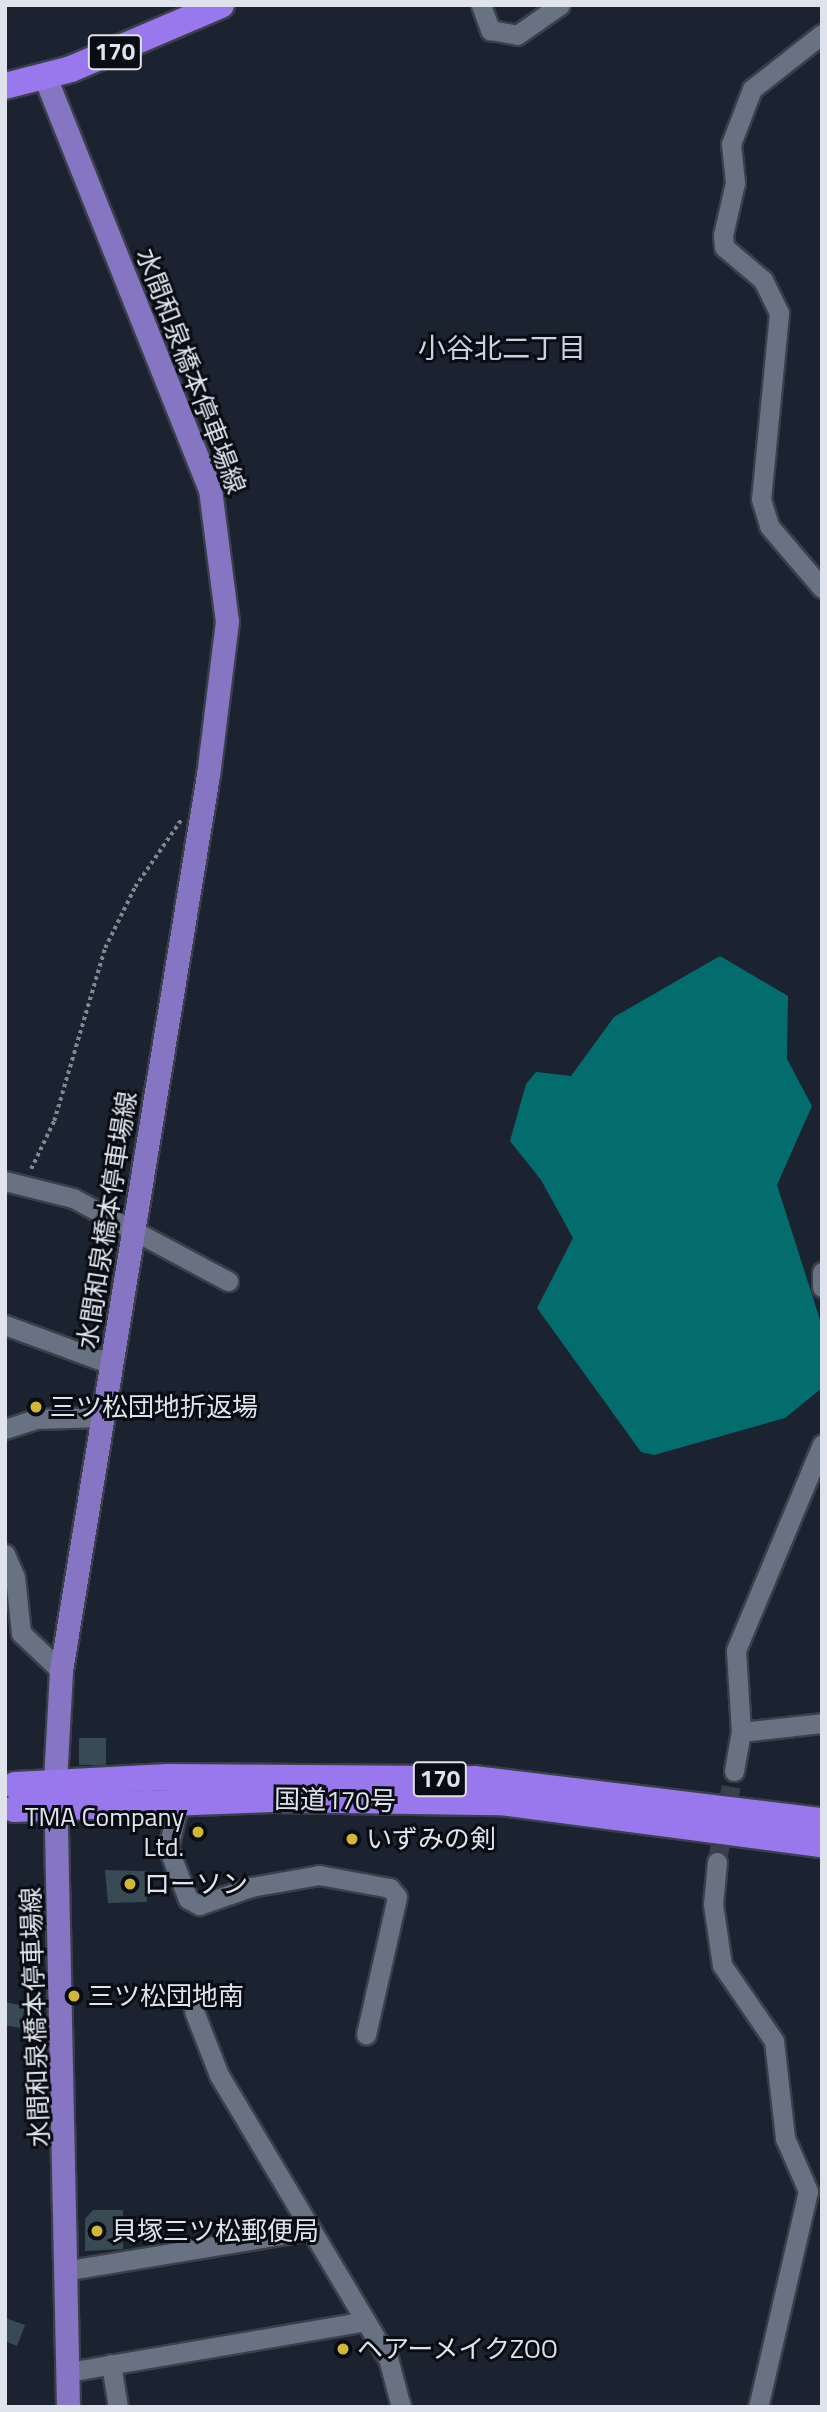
<!DOCTYPE html>
<meta charset="utf-8">
<style>
body{margin:0}
#map{position:relative;width:827px;height:2412px;overflow:hidden;background:#1c2330;font-family:"Titillium Web","Noto Sans JP",sans-serif}
div>[style]{position:absolute}
.water>*{inset:0;background:#036c6d}
.building>*{inset:0;background:#384a53;transform-origin:0 0}
.minor-tunnel>*{height:19px;margin-top:-9.5px;transform-origin:0;background:repeating-linear-gradient(90deg,#39404c 0 19px,transparent 0 29px)}
.path>*{height:3.5px;margin-top:-1.75px;transform-origin:0;background:repeating-linear-gradient(90deg,#818792 0 3.5px,transparent 0 7px)}
.roads{filter:drop-shadow(2px 0 #3a404b) drop-shadow(-2px 0 #3a404b) drop-shadow(0 2px #3a404b) drop-shadow(0 -2px #3a404b)}
.minor>*{height:19px;margin:-9.5px;padding:0 9.5px;transform-origin:9.5px;border-radius:9.5px;background:#697282}
.major>*{height:23px;margin:-11.5px;padding:0 11.5px;transform-origin:11.5px;border-radius:11.5px;background:#8675c2}
.highway>*{height:26px;margin:-13px;padding:0 13px;transform-origin:13px;border-radius:13px;background:#9977ec}
.dots>*{width:19px;height:19px;translate:-50% -50%;box-sizing:border-box;border:4px solid #090c12;border-radius:50%}
span{translate:-50% -50%;white-space:nowrap;text-align:center;line-height:1.15;-webkit-text-stroke:6px #090c12;paint-order:stroke}
.shield-label span{padding:2px 5px;background:#090c12;border:2px solid;border-radius:5px;-webkit-text-stroke-width:0}
.shield-label{font-size:24px;color:#dee3ec;font-weight:700}
.street-label{font-size:26px;color:#dee3ec}
.poi-label{font-size:26px;color:#dee3ec}
.left{translate:0 -50%;text-align:left}
.right{translate:-100% -50%;text-align:right}
.neighbourhood-label{font-size:28px;color:#c8d2e4}
.frame{position:absolute;inset:0;border:7px solid #dee3ec;pointer-events:none}
</style>
<div id="map">
<div class="water">
<div style="clip-path:polygon(720px 956px,788px 996px,787px 1059px,812px 1106px,777px 1185px,822px 1326px,822px 1388px,785px 1418px,654px 1455px,641px 1452px,537px 1308px,573px 1238px,541px 1180px,510px 1141px,526px 1084px,536px 1072px,571px 1076px,614px 1017px)"></div>
</div>
<div class="building">
<div style="left:79px;top:1738px;width:27px;height:27px"></div>
<div style="clip-path:polygon(105px 1870px,145px 1871px,147px 1902px,108px 1903px)"></div>
<div style="clip-path:polygon(5px 2002px,25px 2006px,20px 2028px,5px 2025px)"></div>
<div style="clip-path:polygon(93px 2210px,123px 2210px,123px 2249px,85px 2251px,85px 2219px)"></div>
<div style="clip-path:polygon(5px 2318px,25px 2325px,17px 2346px,5px 2341px)"></div>
</div>
<div class="minor-tunnel">
<div style="left:717px;top:1862px;width:93px;rotate:-79.4deg"></div>
</div>
<div class="path">
<div style="left:31px;top:1169px;width:53px;rotate:-64.4deg"></div>
<div style="left:54px;top:1121px;width:180px;rotate:-73.6deg"></div>
<div style="left:105px;top:948px;width:68px;rotate:-63.8deg"></div>
<div style="left:135px;top:887px;width:81px;rotate:-55.5deg"></div>
</div>
<div class="roads">
<div class="minor">
<div style="left:481px;top:5px;width:27px;rotate:70deg"></div>
<div style="left:490px;top:30px;width:27px;rotate:10deg"></div>
<div style="left:517px;top:35px;width:52px;rotate:-34.9deg"></div>
<div style="left:822px;top:34px;width:89px;rotate:141.8deg"></div>
<div style="left:752px;top:89px;width:59px;rotate:110.9deg"></div>
<div style="left:731px;top:144px;width:39px;rotate:84deg"></div>
<div style="left:735px;top:183px;width:53px;rotate:103deg"></div>
<div style="left:723px;top:235px;width:12px;rotate:85deg"></div>
<div style="left:724px;top:247px;width:51px;rotate:40.2deg"></div>
<div style="left:763px;top:280px;width:37px;rotate:64deg"></div>
<div style="left:779px;top:313px;width:187px;rotate:95.5deg"></div>
<div style="left:761px;top:499px;width:28px;rotate:73deg"></div>
<div style="left:769px;top:526px;width:82px;rotate:49.5deg"></div>
<div style="left:5px;top:1181px;width:70px;rotate:14deg"></div>
<div style="left:73px;top:1198px;width:176px;rotate:28.2deg"></div>
<div style="left:822px;top:1272px;width:15px;rotate:90deg"></div>
<div style="left:5px;top:1325px;width:113px;rotate:20.2deg"></div>
<div style="left:5px;top:1429px;width:32px;rotate:-18deg"></div>
<div style="left:35px;top:1419px;width:69px;rotate:-1.7deg"></div>
<div style="left:5px;top:1554px;width:25px;rotate:67deg"></div>
<div style="left:15px;top:1577px;width:56px;rotate:83.9deg"></div>
<div style="left:21px;top:1633px;width:55px;rotate:43.5deg"></div>
<div style="left:741px;top:1732px;width:81px;rotate:-6.3deg"></div>
<div style="left:734px;top:1771px;width:40px;rotate:-80deg"></div>
<div style="left:741px;top:1732px;width:82px;rotate:-93.5deg"></div>
<div style="left:736px;top:1650px;width:223px;rotate:-67.3deg"></div>
<div style="left:179px;top:1802px;width:47px;rotate:103.4deg"></div>
<div style="left:168px;top:1848px;width:55px;rotate:68.6deg"></div>
<div style="left:188px;top:1899px;width:13px;rotate:29deg"></div>
<div style="left:199px;top:1905px;width:55px;rotate:-19.1deg"></div>
<div style="left:251px;top:1887px;width:69px;rotate:-10deg"></div>
<div style="left:319px;top:1875px;width:72px;rotate:10.4deg"></div>
<div style="left:390px;top:1888px;width:11px;rotate:52deg"></div>
<div style="left:397px;top:1897px;width:141px;rotate:102.7deg"></div>
<div style="left:717px;top:1862px;width:42px;rotate:95.4deg"></div>
<div style="left:713px;top:1904px;width:62px;rotate:81.6deg"></div>
<div style="left:722px;top:1965px;width:92px;rotate:55.6deg"></div>
<div style="left:774px;top:2041px;width:98px;rotate:83.5deg"></div>
<div style="left:785px;top:2138px;width:58px;rotate:66.5deg"></div>
<div style="left:808px;top:2191px;width:222px;rotate:103deg"></div>
<div style="left:194px;top:2011px;width:69px;rotate:68.7deg"></div>
<div style="left:219px;top:2075px;width:330px;rotate:59.2deg"></div>
<div style="left:388px;top:2358px;width:51px;rotate:75.1deg"></div>
<div style="left:69px;top:2270px;width:245px;rotate:-9.4deg"></div>
<div style="left:111px;top:2364px;width:44px;rotate:80.8deg"></div>
<div style="left:68px;top:2372px;width:302px;rotate:-9.7deg"></div>
</div>
<div class="major">
<div style="left:45px;top:77px;width:444px;rotate:68.2deg"></div>
<div style="left:210px;top:489px;width:133px;rotate:82.7deg"></div>
<div style="left:227px;top:621px;width:155px;rotate:97deg"></div>
<div style="left:208px;top:775px;width:908px;rotate:99.32deg"></div>
<div style="left:61px;top:1671px;width:110px;rotate:93.1deg"></div>
<div style="left:55px;top:1781px;width:626px;rotate:88.81deg"></div>
</div>
<div class="highway">
<div style="left:5px;top:86px;width:68px;rotate:-14.4deg"></div>
<div style="left:71px;top:69px;width:163px;rotate:-23.1deg"></div>
<div style="left:15px;top:1785px;width:153px;rotate:-3deg"></div>
<div style="left:168px;top:1777px;width:306px;rotate:0.4deg"></div>
<div style="left:474px;top:1779px;width:351px;rotate:6.9deg"></div>
<div style="left:14px;top:1809px;width:258px;rotate:-2.2deg"></div>
<div style="left:272px;top:1799px;width:229px;rotate:0.8deg"></div>
<div style="left:501px;top:1802px;width:324px;rotate:7.5deg"></div>
</div>
</div>
<div class="dots">
<div style="left:36px;top:1407px;background:#d1b736"></div>
<div style="left:198px;top:1832px;background:#d1b736"></div>
<div style="left:352px;top:1839px;background:#d1b736"></div>
<div style="left:130px;top:1884px;background:#d1b736"></div>
<div style="left:74px;top:1996px;background:#d1b736"></div>
<div style="left:97px;top:2231px;background:#d1b736"></div>
<div style="left:343px;top:2349px;background:#d1b736"></div>
</div>
<div class="shield-label">
<span style="left:115px;top:52px">170</span>
<span style="left:440px;top:1779px">170</span>
</div>
<div class="street-label">
<span style="left:191px;top:371px;rotate:69deg">水間和泉橋本停車場線</span>
<span style="left:107px;top:1220px;rotate:-81deg">水間和泉橋本停車場線</span>
<span style="left:335px;top:1800px;rotate:1deg">国道170号</span>
<span style="left:35px;top:2017px;rotate:-92deg">水間和泉橋本停車場線</span>
</div>
<div class="poi-label">
<span class="left" style="left:50px;top:1407px">三ツ松団地折返場</span>
<span class="right" style="left:184px;top:1832px">TMA Company<br>Ltd.</span>
<span class="left" style="left:366px;top:1839px">いずみの剣</span>
<span class="left" style="left:144px;top:1884px">ローソン</span>
<span class="left" style="left:88px;top:1996px">三ツ松団地南</span>
<span class="left" style="left:111px;top:2231px">貝塚三ツ松郵便局</span>
<span class="left" style="left:357px;top:2349px">ヘアーメイクZOO</span>
</div>
<div class="neighbourhood-label">
<span style="left:502px;top:348px">小谷北二丁目</span>
</div>
<div class="frame"></div>
</div>
